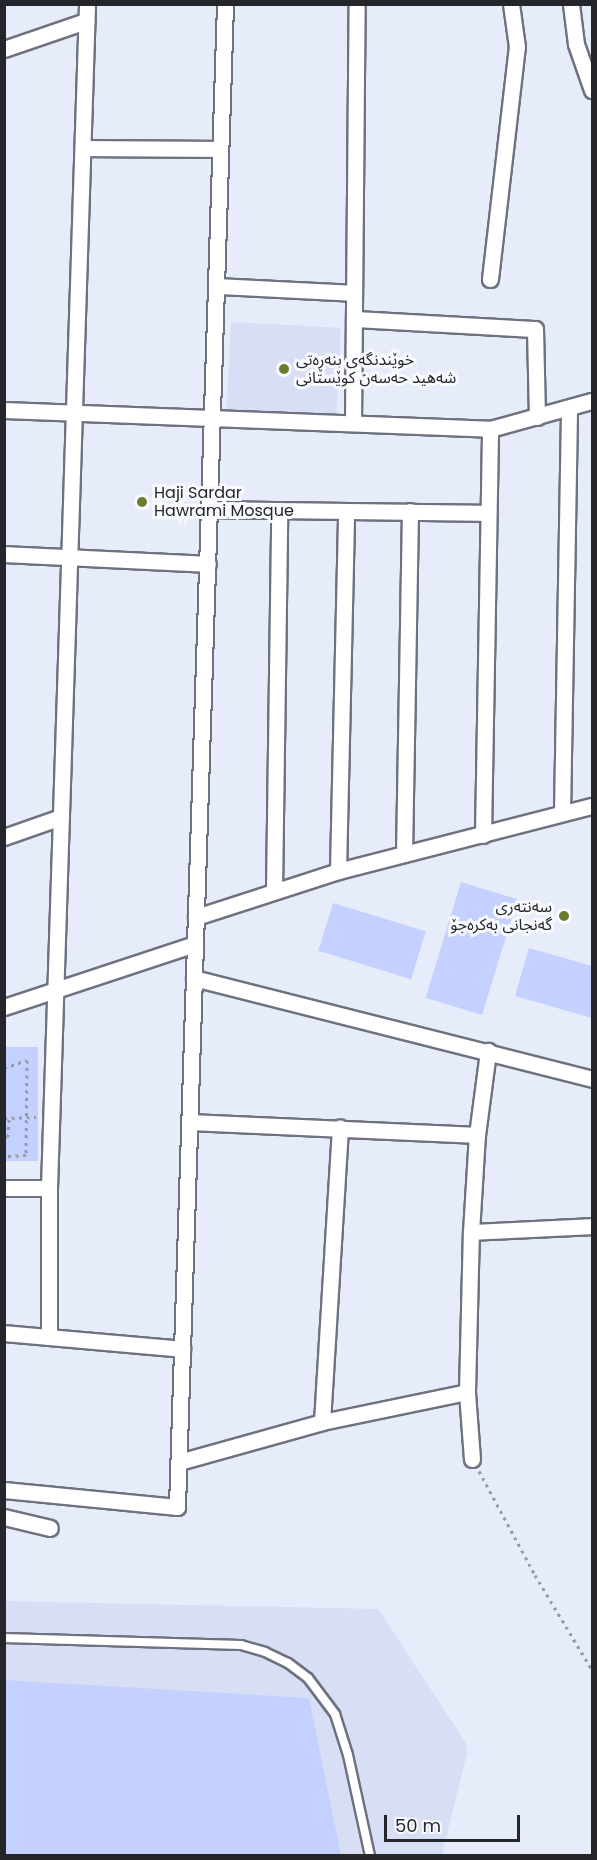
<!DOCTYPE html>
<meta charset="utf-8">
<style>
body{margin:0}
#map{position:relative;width:597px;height:1860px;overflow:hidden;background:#e7ecfb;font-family:Poppins,"Noto Sans Arabic",sans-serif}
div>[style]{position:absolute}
.built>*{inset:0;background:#d8dff5;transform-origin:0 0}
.green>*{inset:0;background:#c4d1fe;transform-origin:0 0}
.path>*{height:3px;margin-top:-1.5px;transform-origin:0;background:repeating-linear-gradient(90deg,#979ba6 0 3px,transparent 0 7.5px)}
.roads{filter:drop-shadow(2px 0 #6e7280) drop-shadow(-2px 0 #6e7280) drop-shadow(0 2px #6e7280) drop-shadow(0 -2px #6e7280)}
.service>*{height:8px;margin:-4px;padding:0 4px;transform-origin:4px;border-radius:4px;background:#fff}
.minor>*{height:15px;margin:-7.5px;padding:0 7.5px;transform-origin:7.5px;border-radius:7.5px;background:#fff}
.dots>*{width:16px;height:16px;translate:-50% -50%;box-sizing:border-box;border:3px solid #f9fafd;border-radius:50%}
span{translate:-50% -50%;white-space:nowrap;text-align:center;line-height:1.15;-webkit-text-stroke:6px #f9fafd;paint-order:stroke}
.poi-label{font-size:16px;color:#24262c}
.left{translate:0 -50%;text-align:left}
.right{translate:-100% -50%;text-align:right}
.frame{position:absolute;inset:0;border:6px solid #24262c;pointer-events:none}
.scale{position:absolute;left:384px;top:1815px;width:136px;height:27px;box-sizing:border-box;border:3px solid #24262c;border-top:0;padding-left:8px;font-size:18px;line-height:21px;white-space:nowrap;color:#24262c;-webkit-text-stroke:4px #f9fafd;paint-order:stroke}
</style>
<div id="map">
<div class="built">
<div style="left:231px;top:322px;width:110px;height:88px;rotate:3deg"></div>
<div style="clip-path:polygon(5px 1601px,378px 1609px,466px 1743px,467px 1753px,442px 1855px,5px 1856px)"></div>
</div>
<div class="green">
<div style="left:461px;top:882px;width:59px;height:121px;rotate:17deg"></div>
<div style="left:333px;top:903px;width:97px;height:50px;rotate:17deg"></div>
<div style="clip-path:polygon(529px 948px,592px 966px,592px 1018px,515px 996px)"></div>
<div style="left:38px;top:1047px;width:114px;height:35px;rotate:90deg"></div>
<div style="clip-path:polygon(5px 1680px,309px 1698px,341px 1855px,5px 1855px)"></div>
</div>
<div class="path">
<div style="left:4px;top:1068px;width:24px;rotate:-19deg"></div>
<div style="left:27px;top:1060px;width:95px;rotate:90.6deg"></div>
<div style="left:26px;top:1155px;width:22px;rotate:177deg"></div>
<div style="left:4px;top:1118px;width:32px;rotate:-2deg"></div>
<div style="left:4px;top:1137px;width:4px"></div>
<div style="left:8px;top:1137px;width:19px;rotate:-87deg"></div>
<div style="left:479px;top:1471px;width:118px;rotate:61.7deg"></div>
<div style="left:535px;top:1575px;width:111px;rotate:59deg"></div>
</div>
<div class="roads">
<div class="service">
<div style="left:4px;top:1638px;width:237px;rotate:1.7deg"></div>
<div style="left:241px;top:1645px;width:25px;rotate:16deg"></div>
<div style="left:265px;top:1652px;width:25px;rotate:26deg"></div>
<div style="left:288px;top:1663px;width:25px;rotate:37deg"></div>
<div style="left:308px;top:1678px;width:45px;rotate:53.1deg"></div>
<div style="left:335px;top:1714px;width:43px;rotate:72.4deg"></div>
<div style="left:348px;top:1755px;width:103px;rotate:77.7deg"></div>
</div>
<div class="minor">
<div style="left:571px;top:4px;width:40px;rotate:82.9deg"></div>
<div style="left:576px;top:44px;width:49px;rotate:70.8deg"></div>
<div style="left:4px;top:49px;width:87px;rotate:-18.9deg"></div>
<div style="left:83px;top:148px;width:137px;rotate:0.4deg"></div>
<div style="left:490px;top:279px;width:234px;rotate:-83.4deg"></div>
<div style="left:517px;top:47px;width:43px;rotate:-97.9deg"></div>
<div style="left:218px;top:286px;width:136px;rotate:2.9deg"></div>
<div style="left:354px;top:319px;width:181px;rotate:3.2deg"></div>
<div style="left:535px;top:329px;width:88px;rotate:88.7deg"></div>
<div style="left:4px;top:410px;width:486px;rotate:2.2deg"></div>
<div style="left:490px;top:429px;width:106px;rotate:-15.4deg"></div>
<div style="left:353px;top:422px;width:418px;rotate:-89.5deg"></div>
<div style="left:209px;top:509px;width:279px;rotate:0.8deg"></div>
<div style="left:4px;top:554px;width:204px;rotate:2.8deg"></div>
<div style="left:562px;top:813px;width:405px;rotate:-89deg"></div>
<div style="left:483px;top:835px;width:406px;rotate:-89deg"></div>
<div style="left:4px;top:837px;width:60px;rotate:-19.3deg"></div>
<div style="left:404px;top:854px;width:343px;rotate:-89deg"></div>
<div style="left:338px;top:871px;width:360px;rotate:-88.7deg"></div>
<div style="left:274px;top:890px;width:380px;rotate:-89.2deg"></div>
<div style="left:196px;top:917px;width:149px;rotate:-17.9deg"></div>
<div style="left:338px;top:871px;width:262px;rotate:-14.4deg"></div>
<div style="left:194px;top:978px;width:411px;rotate:14.2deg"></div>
<div style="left:4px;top:1007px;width:201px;rotate:-18.3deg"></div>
<div style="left:191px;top:1122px;width:286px;rotate:2.6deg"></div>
<div style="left:4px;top:1188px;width:45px"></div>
<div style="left:471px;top:1232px;width:121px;rotate:-2.8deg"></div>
<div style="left:4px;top:1333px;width:179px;rotate:5.1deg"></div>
<div style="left:49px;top:1337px;width:149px;rotate:-90deg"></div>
<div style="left:49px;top:1188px;width:1185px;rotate:-88.16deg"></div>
<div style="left:322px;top:1422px;width:295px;rotate:-86.5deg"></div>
<div style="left:472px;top:1459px;width:67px;rotate:-94.3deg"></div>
<div style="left:467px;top:1392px;width:160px;rotate:-88.6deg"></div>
<div style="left:471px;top:1232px;width:97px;rotate:-86.5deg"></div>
<div style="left:477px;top:1135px;width:85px;rotate:-82.5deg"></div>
<div style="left:179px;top:1462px;width:148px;rotate:-15.6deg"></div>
<div style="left:322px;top:1422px;width:148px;rotate:-11.7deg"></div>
<div style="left:4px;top:1490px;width:174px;rotate:5.6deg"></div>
<div style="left:177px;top:1507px;width:1504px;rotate:-88.17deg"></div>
<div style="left:4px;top:1517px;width:47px;rotate:13.4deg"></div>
</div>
</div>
<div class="dots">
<div style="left:284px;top:369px;background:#6a7d2e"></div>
<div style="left:142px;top:502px;background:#6a7d2e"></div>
<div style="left:564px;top:916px;background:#6a7d2e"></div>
</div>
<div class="poi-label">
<span class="left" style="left:296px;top:369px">خوێندنگەی بنەڕەتی<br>شەهید حەسەن کوێستانی</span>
<span class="left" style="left:154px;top:502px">Haji Sardar<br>Hawrami Mosque</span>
<span class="right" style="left:552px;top:916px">سەنتەری<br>گەنجانی بەکرەجۆ</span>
</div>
<div class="frame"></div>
<div class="scale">50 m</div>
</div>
